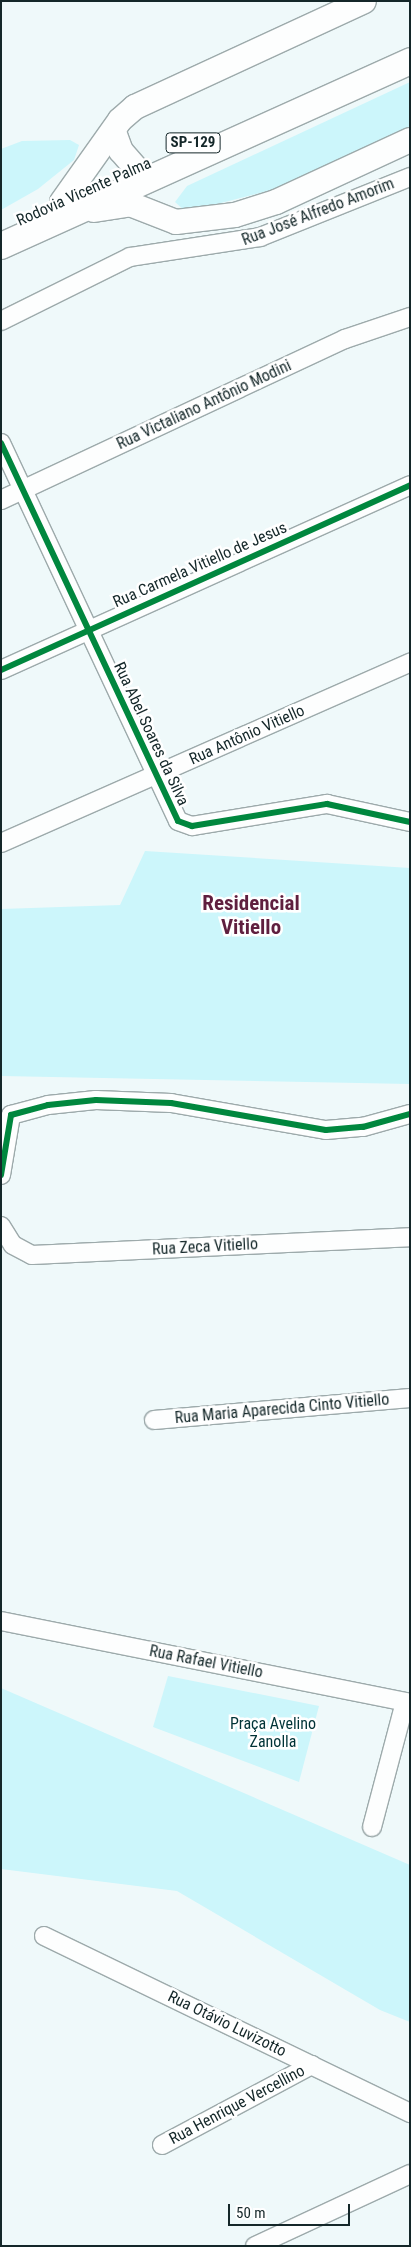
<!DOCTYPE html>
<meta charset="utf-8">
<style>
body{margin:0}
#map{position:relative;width:411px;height:2247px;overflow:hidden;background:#eff9fa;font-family:"Roboto Condensed",sans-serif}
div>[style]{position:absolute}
.green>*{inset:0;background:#ccf6fb}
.roads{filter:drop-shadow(1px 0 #9daaab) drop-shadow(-1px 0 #9daaab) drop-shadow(0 1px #9daaab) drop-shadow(0 -1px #9daaab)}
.minor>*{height:18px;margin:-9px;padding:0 9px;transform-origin:9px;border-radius:9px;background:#fdfefe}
.secondary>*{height:24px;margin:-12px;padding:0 12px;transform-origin:12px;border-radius:12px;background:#fdfefe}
.primary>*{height:26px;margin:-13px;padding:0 13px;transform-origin:13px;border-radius:13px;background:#fdfefe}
.cycleway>*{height:6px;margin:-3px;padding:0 3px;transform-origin:3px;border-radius:3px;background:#00873e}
span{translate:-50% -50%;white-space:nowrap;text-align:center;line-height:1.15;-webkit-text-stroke:5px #fff;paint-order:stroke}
.shield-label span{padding:1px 4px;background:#fff;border:1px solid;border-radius:4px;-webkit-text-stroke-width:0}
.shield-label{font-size:15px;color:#142729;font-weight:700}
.street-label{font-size:16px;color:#142729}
.park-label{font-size:16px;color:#003337}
.district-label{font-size:21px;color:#5f1f3f;font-weight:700}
.frame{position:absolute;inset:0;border:2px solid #142729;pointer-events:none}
.scale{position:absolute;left:228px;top:2204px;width:122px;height:22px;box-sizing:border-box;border:2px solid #142729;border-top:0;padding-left:6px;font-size:15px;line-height:18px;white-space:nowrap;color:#142729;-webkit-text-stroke:4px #fff;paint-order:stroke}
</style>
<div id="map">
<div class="green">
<div style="clip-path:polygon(410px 82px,410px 133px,275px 189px,186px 212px,175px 202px,187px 186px)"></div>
<div style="clip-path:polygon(70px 140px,79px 145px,74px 160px,38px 189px,1px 210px,1px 149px,22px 141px)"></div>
<div style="clip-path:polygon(145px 851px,410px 868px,410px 1084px,1px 1076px,1px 909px,120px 905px)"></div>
<div style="clip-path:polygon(168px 1676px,319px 1706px,299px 1782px,153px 1727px)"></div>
<div style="clip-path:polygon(1px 1688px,410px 1865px,410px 2022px,380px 2010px,177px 1891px,1px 1869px)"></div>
</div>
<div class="roads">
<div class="minor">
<div style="left:1px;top:321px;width:144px;rotate:-26.4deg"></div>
<div style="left:130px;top:257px;width:132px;rotate:-8.7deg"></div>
<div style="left:260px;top:237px;width:162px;rotate:-21.8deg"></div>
<div style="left:1px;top:443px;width:417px;rotate:64.9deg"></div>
<div style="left:178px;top:821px;width:15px;rotate:20deg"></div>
<div style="left:192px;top:826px;width:137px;rotate:-9.3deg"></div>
<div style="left:327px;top:804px;width:85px;rotate:12.2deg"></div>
<div style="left:1px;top:500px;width:380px;rotate:-25.1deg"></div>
<div style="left:345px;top:339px;width:69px;rotate:-18.7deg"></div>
<div style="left:1px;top:670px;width:449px;rotate:-24.3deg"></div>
<div style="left:1px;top:843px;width:447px;rotate:-23.8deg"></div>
<div style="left:1px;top:1175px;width:61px;rotate:-80.5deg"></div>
<div style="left:11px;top:1115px;width:38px;rotate:-15deg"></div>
<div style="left:48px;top:1105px;width:48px;rotate:-5.9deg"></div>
<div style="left:96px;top:1100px;width:75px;rotate:2.3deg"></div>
<div style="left:171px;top:1103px;width:157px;rotate:9.9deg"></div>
<div style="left:326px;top:1130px;width:37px;rotate:-5deg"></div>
<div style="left:363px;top:1127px;width:49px;rotate:-15.5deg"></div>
<div style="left:1px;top:1226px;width:22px;rotate:58deg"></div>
<div style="left:13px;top:1245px;width:21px;rotate:28deg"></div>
<div style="left:32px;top:1255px;width:378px;rotate:-2.7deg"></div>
<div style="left:154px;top:1420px;width:257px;rotate:-4.9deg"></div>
<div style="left:1px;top:1621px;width:417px;rotate:11.3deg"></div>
<div style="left:372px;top:1827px;width:129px;rotate:-75.2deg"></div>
<div style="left:44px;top:1936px;width:407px;rotate:25.8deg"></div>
<div style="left:162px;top:2145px;width:170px;rotate:-28.1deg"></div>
<div style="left:255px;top:2246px;width:171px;rotate:-24.9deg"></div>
</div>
<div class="secondary">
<div style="left:114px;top:132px;width:20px;rotate:70deg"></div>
<div style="left:121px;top:151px;width:23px;rotate:49deg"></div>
<div style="left:62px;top:202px;width:100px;rotate:-54.7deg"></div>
<div style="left:120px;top:120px;width:20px;rotate:-41deg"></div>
<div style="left:135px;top:107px;width:252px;rotate:-24.8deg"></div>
<div style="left:94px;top:210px;width:36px;rotate:-9deg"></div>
<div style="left:130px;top:204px;width:49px;rotate:21.4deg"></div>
<div style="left:176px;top:222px;width:59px;rotate:-6.8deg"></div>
<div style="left:235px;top:215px;width:43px;rotate:-17.6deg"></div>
<div style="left:276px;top:202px;width:148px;rotate:-24.8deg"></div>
</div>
<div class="primary">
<div style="left:1px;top:246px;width:449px;rotate:-24.3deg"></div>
</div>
</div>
<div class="cycleway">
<div style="left:1px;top:443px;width:417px;rotate:64.9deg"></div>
<div style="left:178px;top:821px;width:15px;rotate:20deg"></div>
<div style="left:192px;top:826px;width:137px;rotate:-9.3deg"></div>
<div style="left:327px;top:804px;width:85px;rotate:12.2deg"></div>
<div style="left:1px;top:670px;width:449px;rotate:-24.3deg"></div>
<div style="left:1px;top:1175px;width:61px;rotate:-80.5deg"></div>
<div style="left:11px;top:1115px;width:38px;rotate:-15deg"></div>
<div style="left:48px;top:1105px;width:48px;rotate:-5.9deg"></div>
<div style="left:96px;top:1100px;width:75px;rotate:2.3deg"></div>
<div style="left:171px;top:1103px;width:157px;rotate:9.9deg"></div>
<div style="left:326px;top:1130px;width:37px;rotate:-5deg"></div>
<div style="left:363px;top:1127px;width:49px;rotate:-15.5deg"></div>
</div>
<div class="shield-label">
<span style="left:193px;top:143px">SP-129</span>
</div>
<div class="street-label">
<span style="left:84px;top:192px;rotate:-24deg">Rodovia Vicente Palma</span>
<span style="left:318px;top:212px;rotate:-21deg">Rua José Alfredo Amorim</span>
<span style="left:204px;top:405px;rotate:-25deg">Rua Victaliano Antônio Modini</span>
<span style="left:200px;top:565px;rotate:-24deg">Rua Carmela Vitiello de Jesus</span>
<span style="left:151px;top:734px;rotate:65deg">Rua Abel Soares da Silva</span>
<span style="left:247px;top:735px;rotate:-24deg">Rua Antônio Vitiello</span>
<span style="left:205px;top:1247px;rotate:-3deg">Rua Zeca Vitiello</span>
<span style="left:282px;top:1409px;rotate:-5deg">Rua Maria Aparecida Cinto Vitiello</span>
<span style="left:206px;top:1662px;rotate:11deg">Rua Rafael Vitiello</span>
<span style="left:227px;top:2024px;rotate:26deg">Rua Otávio Luvizotto</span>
<span style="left:237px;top:2105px;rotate:-28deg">Rua Henrique Vercellino</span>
</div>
<div class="park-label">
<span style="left:273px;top:1733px">Praça Avelino<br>Zanolla</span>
</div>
<div class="district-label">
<span style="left:251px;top:915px">Residencial<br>Vitiello</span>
</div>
<div class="frame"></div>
<div class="scale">50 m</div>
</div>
